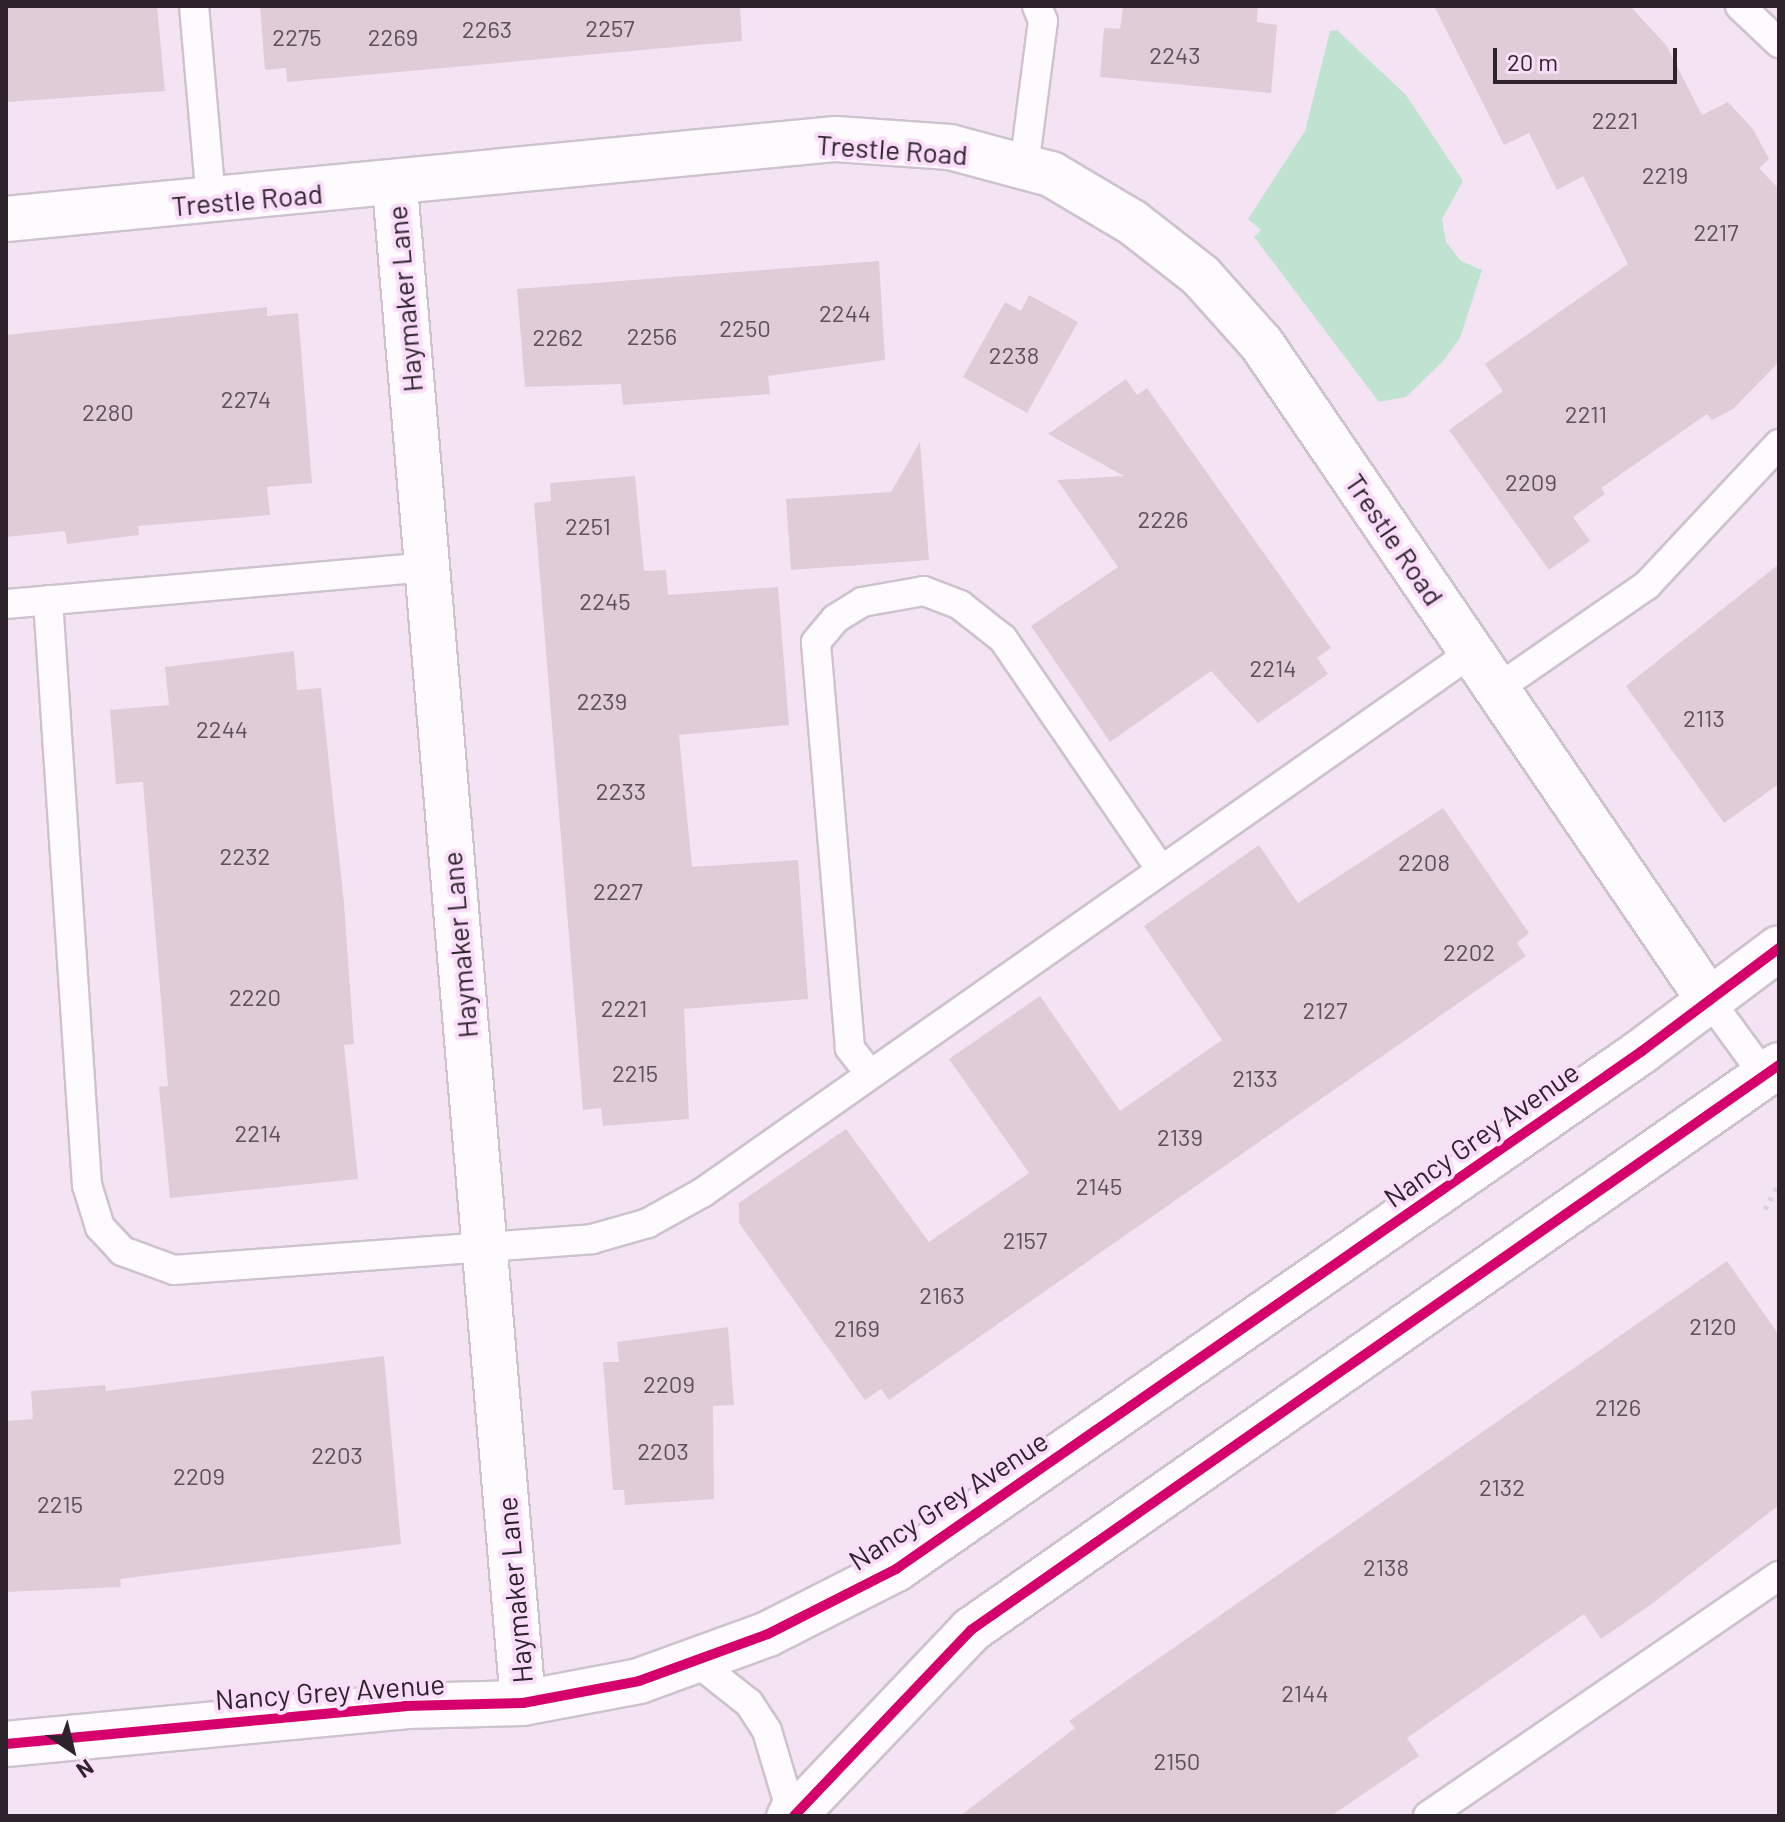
<!DOCTYPE html>
<style>
body{margin:0}
#map{position:relative;width:1785px;height:1822px;overflow:hidden;background:#f4e4f3;font-family:Barlow,sans-serif}
div>[style]{position:absolute}
.green>*{inset:0;background:#c0e2d0}
.building>*{inset:0;background:#dfccd7}
.path>*{height:5px;margin-top:-2.5px;transform-origin:0;background:repeating-linear-gradient(90deg,#d8d4d8 0 4px,transparent 0 10px)}
.roads{filter:drop-shadow(2px 0 #cfc2cf) drop-shadow(-2px 0 #cfc2cf) drop-shadow(0 2px #cfc2cf) drop-shadow(0 -2px #cfc2cf)}
.service>*{height:28px;margin:-14px;padding:0 14px;transform-origin:14px;border-radius:14px;background:#fdfbfd}
.minor>*{height:44px;margin:-22px;padding:0 22px;transform-origin:22px;border-radius:22px;background:#fdfbfd}
.cycleway>*{height:10px;margin:-5px;padding:0 5px;transform-origin:5px;border-radius:5px;background:#d6006c}
span{translate:-50% -50%;white-space:nowrap;text-align:center;line-height:1.15;-webkit-text-stroke:8px #fadef9;paint-order:stroke}
.number-label{font-size:24px;color:#5e515b}
.number-label span{-webkit-text-stroke-width:0}
.street-label{font-size:28px;color:#2e232d}
.frame{position:absolute;inset:0;border:8px solid #2e232d;pointer-events:none}
.north{position:absolute;left:32px;top:1710px;width:80px;height:80px;-webkit-text-stroke:6px #fadef9;paint-order:stroke;rotate:145deg;font-size:22px;font-weight:700;line-height:32px;text-align:center;color:#2e232d}
.north::after{content:'';display:block;margin:auto;width:28px;height:36px;background:#2e232d;clip-path:polygon(50% 0,100% 100%,50% 72%,0 100%)}
.scale{position:absolute;left:1493px;top:48px;width:184px;height:36px;box-sizing:border-box;border:4px solid #2e232d;border-top:0;padding-left:10px;font-size:24px;line-height:28px;white-space:nowrap;color:#2e232d;-webkit-text-stroke:6px #fadef9;paint-order:stroke}
</style>
<div id="map">
<div class="green">
<div style="clip-path:polygon(1337px 30px,1406px 95px,1463px 181px,1442px 219px,1446px 242px,1461px 261px,1482px 270px,1460px 338px,1444px 360px,1406px 397px,1379px 402px,1254px 237px,1261px 230px,1248px 219px,1305px 131px,1330px 31px)"></div>
</div>
<div class="building">
<div style="clip-path:polygon(6px 6px,157px 6px,165px 91px,6px 102px)"></div>
<div style="clip-path:polygon(260px 6px,740px 6px,742px 41px,287px 82px,286px 68px,265px 70px)"></div>
<div style="clip-path:polygon(1123px 6px,1258px 6px,1257px 22px,1277px 25px,1271px 93px,1100px 77px,1104px 28px,1120px 29px)"></div>
<div style="clip-path:polygon(1434px 6px,1630px 6px,1666px 45px,1702px 115px,1728px 102px,1753px 129px,1769px 159px,1759px 168px,1779px 189px,1779px 362px,1733px 409px,1712px 420px,1707px 414px,1601px 488px,1605px 494px,1573px 517px,1590px 541px,1549px 570px,1449px 430px,1503px 391px,1485px 364px,1628px 264px,1583px 176px,1557px 190px,1529px 133px,1504px 145px)"></div>
<div style="clip-path:polygon(879px 261px,885px 360px,768px 376px,770px 394px,623px 405px,621px 384px,525px 387px,517px 289px)"></div>
<div style="clip-path:polygon(1029px 295px,1078px 322px,1027px 413px,963px 377px,1005px 302px,1021px 311px)"></div>
<div style="clip-path:polygon(267px 307px,267px 316px,298px 313px,312px 483px,267px 487px,270px 515px,138px 526px,139px 535px,67px 544px,65px 531px,6px 537px,6px 335px)"></div>
<div style="clip-path:polygon(1126px 379px,1137px 395px,1147px 388px,1331px 648px,1317px 658px,1328px 674px,1258px 723px,1211px 671px,1110px 742px,1031px 626px,1118px 567px,1057px 480px,1124px 476px,1048px 434px)"></div>
<div style="clip-path:polygon(920px 442px,929px 560px,791px 570px,786px 499px,891px 492px)"></div>
<div style="clip-path:polygon(635px 476px,644px 571px,666px 570px,668px 595px,778px 587px,789px 725px,679px 735px,692px 867px,798px 860px,808px 999px,684px 1009px,689px 1119px,603px 1126px,601px 1108px,583px 1110px,534px 503px,551px 501px,550px 483px)"></div>
<div style="clip-path:polygon(1779px 564px,1779px 784px,1724px 823px,1626px 686px)"></div>
<div style="clip-path:polygon(294px 651px,297px 690px,321px 688px,344px 903px,354px 1044px,344px 1045px,358px 1179px,170px 1198px,159px 1087px,168px 1086px,143px 782px,116px 784px,110px 710px,169px 705px,165px 667px)"></div>
<div style="clip-path:polygon(1443px 808px,1529px 933px,1517px 943px,1526px 956px,889px 1400px,881px 1389px,865px 1400px,739px 1223px,739px 1203px,846px 1129px,929px 1242px,1029px 1173px,949px 1059px,1040px 996px,1120px 1111px,1222px 1040px,1144px 926px,1259px 845px,1298px 903px)"></div>
<div style="clip-path:polygon(1727px 1261px,1779px 1335px,1779px 1505px,1653px 1603px,1601px 1639px,1584px 1614px,1407px 1738px,1419px 1756px,1331px 1816px,960px 1816px,1075px 1728px,1069px 1721px)"></div>
<div style="clip-path:polygon(728px 1327px,734px 1405px,713px 1406px,714px 1499px,625px 1505px,624px 1490px,613px 1490px,603px 1362px,619px 1362px,617px 1342px)"></div>
<div style="clip-path:polygon(384px 1356px,401px 1544px,120px 1579px,121px 1587px,6px 1592px,6px 1421px,33px 1419px,31px 1391px,105px 1385px,106px 1391px)"></div>
</div>
<div class="path">
<div style="left:1765px;top:1209px;width:27px;rotate:-62deg"></div>
</div>
<div class="roads">
<div class="service">
<div style="left:194px;top:6px;width:197px;rotate:85deg"></div>
<div style="left:1740px;top:6px;width:54px;rotate:43.5deg"></div>
<div style="left:1024px;top:167px;width:147px;rotate:-82.6deg"></div>
<div style="left:1043px;top:21px;width:16px;rotate:-112deg"></div>
<div style="left:48px;top:600px;width:586px;rotate:86.19deg"></div>
<div style="left:87px;top:1185px;width:44px;rotate:72.8deg"></div>
<div style="left:100px;top:1227px;width:33px;rotate:47deg"></div>
<div style="left:122px;top:1251px;width:55px;rotate:20.1deg"></div>
<div style="left:174px;top:1270px;width:419px;rotate:-4.2deg"></div>
<div style="left:592px;top:1239px;width:58px;rotate:-15.9deg"></div>
<div style="left:648px;top:1223px;width:62px;rotate:-29.1deg"></div>
<div style="left:702px;top:1193px;width:941px;rotate:-35.09deg"></div>
<div style="left:6px;top:604px;width:423px;rotate:-5deg"></div>
<div style="left:1497px;top:689px;width:183px;rotate:-34.7deg"></div>
<div style="left:1647px;top:585px;width:193px;rotate:-46.9deg"></div>
<div style="left:1707px;top:997px;width:97px;rotate:53.8deg"></div>
<div style="left:870px;top:1074px;width:33px;rotate:-128deg"></div>
<div style="left:850px;top:1048px;width:407px;rotate:-94.8deg"></div>
<div style="left:816px;top:642px;width:30px;rotate:-50deg"></div>
<div style="left:835px;top:619px;width:32px;rotate:-32deg"></div>
<div style="left:862px;top:602px;width:63px;rotate:-10.1deg"></div>
<div style="left:924px;top:591px;width:39px;rotate:21deg"></div>
<div style="left:960px;top:605px;width:55px;rotate:38.3deg"></div>
<div style="left:1003px;top:639px;width:280px;rotate:55.6deg"></div>
<div style="left:697px;top:1662px;width:66px;rotate:38.3deg"></div>
<div style="left:749px;top:1703px;width:33px;rotate:57deg"></div>
<div style="left:767px;top:1731px;width:73px;rotate:73.3deg"></div>
<div style="left:788px;top:1801px;width:17px;rotate:115deg"></div>
<div style="left:1428px;top:1816px;width:425px;rotate:-34.4deg"></div>
</div>
<div class="minor">
<div style="left:395px;top:187px;width:1521px;rotate:85.17deg"></div>
<div style="left:6px;top:219px;width:834px;rotate:-5.51deg"></div>
<div style="left:836px;top:139px;width:114px;rotate:4deg"></div>
<div style="left:950px;top:147px;width:105px;rotate:15deg"></div>
<div style="left:1051px;top:174px;width:94px;rotate:30.7deg"></div>
<div style="left:1132px;top:222px;width:88px;rotate:38deg"></div>
<div style="left:1201px;top:276px;width:90px;rotate:48.2deg"></div>
<div style="left:1261px;top:343px;width:792px;rotate:55.71deg"></div>
<div style="left:6px;top:1744px;width:401px;rotate:-5.4deg"></div>
<div style="left:405px;top:1706px;width:118px;rotate:-1.5deg"></div>
<div style="left:523px;top:1703px;width:118px;rotate:-10.7deg"></div>
<div style="left:639px;top:1681px;width:137px;rotate:-20deg"></div>
<div style="left:768px;top:1634px;width:144px;rotate:-26.9deg"></div>
<div style="left:896px;top:1569px;width:908px;rotate:-34.77deg"></div>
<div style="left:1642px;top:1051px;width:171px;rotate:-36.9deg"></div>
<div style="left:794px;top:1816px;width:257px;rotate:-46.4deg"></div>
<div style="left:971px;top:1630px;width:986px;rotate:-34.96deg"></div>
</div>
</div>
<div class="cycleway">
<div style="left:6px;top:1744px;width:401px;rotate:-5.4deg"></div>
<div style="left:405px;top:1706px;width:118px;rotate:-1.5deg"></div>
<div style="left:523px;top:1703px;width:118px;rotate:-10.7deg"></div>
<div style="left:639px;top:1681px;width:137px;rotate:-20deg"></div>
<div style="left:768px;top:1634px;width:144px;rotate:-26.9deg"></div>
<div style="left:896px;top:1569px;width:908px;rotate:-34.77deg"></div>
<div style="left:1642px;top:1051px;width:171px;rotate:-36.9deg"></div>
<div style="left:794px;top:1816px;width:257px;rotate:-46.4deg"></div>
<div style="left:971px;top:1630px;width:986px;rotate:-34.96deg"></div>
</div>
<div class="number-label">
<span style="left:610px;top:28px">2257</span>
<span style="left:487px;top:29px">2263</span>
<span style="left:297px;top:37px">2275</span>
<span style="left:393px;top:37px">2269</span>
<span style="left:1175px;top:55px">2243</span>
<span style="left:1615px;top:120px">2221</span>
<span style="left:1665px;top:175px">2219</span>
<span style="left:1716px;top:232px">2217</span>
<span style="left:845px;top:313px">2244</span>
<span style="left:745px;top:328px">2250</span>
<span style="left:652px;top:336px">2256</span>
<span style="left:558px;top:337px">2262</span>
<span style="left:1014px;top:355px">2238</span>
<span style="left:246px;top:399px">2274</span>
<span style="left:108px;top:412px">2280</span>
<span style="left:1586px;top:414px">2211</span>
<span style="left:1531px;top:482px">2209</span>
<span style="left:1163px;top:519px">2226</span>
<span style="left:588px;top:526px">2251</span>
<span style="left:605px;top:601px">2245</span>
<span style="left:1273px;top:668px">2214</span>
<span style="left:602px;top:701px">2239</span>
<span style="left:1704px;top:718px">2113</span>
<span style="left:222px;top:729px">2244</span>
<span style="left:621px;top:791px">2233</span>
<span style="left:245px;top:856px">2232</span>
<span style="left:1424px;top:862px">2208</span>
<span style="left:618px;top:891px">2227</span>
<span style="left:1469px;top:952px">2202</span>
<span style="left:255px;top:997px">2220</span>
<span style="left:624px;top:1008px">2221</span>
<span style="left:1325px;top:1010px">2127</span>
<span style="left:635px;top:1073px">2215</span>
<span style="left:1255px;top:1078px">2133</span>
<span style="left:258px;top:1133px">2214</span>
<span style="left:1180px;top:1137px">2139</span>
<span style="left:1099px;top:1186px">2145</span>
<span style="left:1025px;top:1240px">2157</span>
<span style="left:942px;top:1295px">2163</span>
<span style="left:1713px;top:1326px">2120</span>
<span style="left:857px;top:1328px">2169</span>
<span style="left:669px;top:1384px">2209</span>
<span style="left:1618px;top:1407px">2126</span>
<span style="left:663px;top:1451px">2203</span>
<span style="left:337px;top:1455px">2203</span>
<span style="left:199px;top:1476px">2209</span>
<span style="left:1502px;top:1487px">2132</span>
<span style="left:60px;top:1504px">2215</span>
<span style="left:1386px;top:1567px">2138</span>
<span style="left:1305px;top:1693px">2144</span>
<span style="left:1177px;top:1761px">2150</span>
</div>
<div class="street-label">
<span style="left:892px;top:149px;rotate:4deg">Trestle Road</span>
<span style="left:247px;top:199px;rotate:-5deg">Trestle Road</span>
<span style="left:404px;top:299px;rotate:-95deg">Haymaker Lane</span>
<span style="left:1395px;top:539px;rotate:56deg">Trestle Road</span>
<span style="left:459px;top:945px;rotate:-95deg">Haymaker Lane</span>
<span style="left:1481px;top:1134px;rotate:-35deg">Nancy Grey Avenue</span>
<span style="left:948px;top:1500px;rotate:-33deg">Nancy Grey Avenue</span>
<span style="left:514px;top:1590px;rotate:-95deg">Haymaker Lane</span>
<span style="left:330px;top:1691px;rotate:-4deg">Nancy Grey Avenue</span>
</div>
<div class="frame"></div>
<div class="north">N</div>
<div class="scale">20 m</div>
</div>
